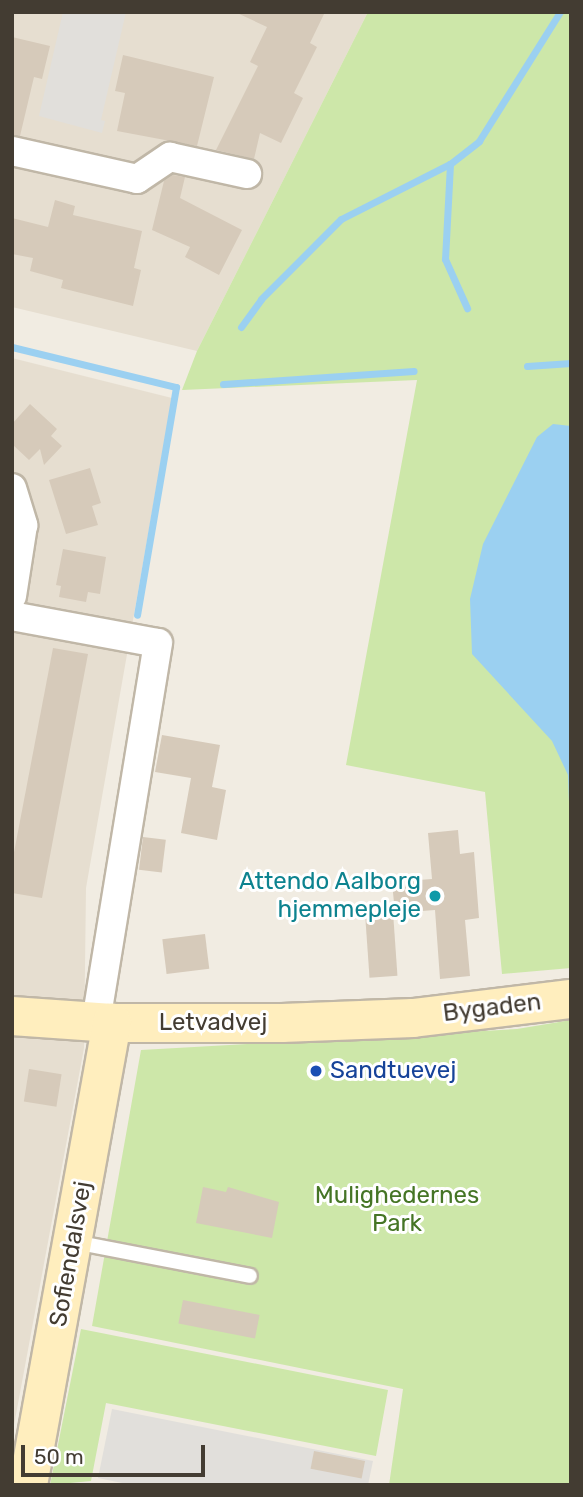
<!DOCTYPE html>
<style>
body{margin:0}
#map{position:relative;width:583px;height:1497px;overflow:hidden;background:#f1ece2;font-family:Rubik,sans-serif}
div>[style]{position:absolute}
.residential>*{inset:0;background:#e6ded0}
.green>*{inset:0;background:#cde7a9}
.parking>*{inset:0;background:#e1dfdb}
.water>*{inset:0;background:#9bd0f1}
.stream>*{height:7px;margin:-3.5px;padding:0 3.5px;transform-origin:3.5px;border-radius:3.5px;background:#9bd0f1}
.building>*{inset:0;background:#d6caba;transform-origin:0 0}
.roads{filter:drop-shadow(2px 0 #c0b7a7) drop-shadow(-2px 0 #c0b7a7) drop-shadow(0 2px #c0b7a7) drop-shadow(0 -2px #c0b7a7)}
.lane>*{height:14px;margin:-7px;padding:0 7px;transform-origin:7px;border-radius:7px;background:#fff}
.street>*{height:28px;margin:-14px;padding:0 14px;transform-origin:14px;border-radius:14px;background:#fff}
.secondary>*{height:38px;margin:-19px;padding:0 19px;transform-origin:19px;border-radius:19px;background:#ffeebe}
.dots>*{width:19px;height:19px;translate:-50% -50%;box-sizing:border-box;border:4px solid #fff;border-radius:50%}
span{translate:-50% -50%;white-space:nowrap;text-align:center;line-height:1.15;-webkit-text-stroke:6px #fff;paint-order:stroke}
.culture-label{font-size:24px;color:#0d838f}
.right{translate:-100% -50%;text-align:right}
.street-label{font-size:24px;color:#433c32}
.transit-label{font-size:24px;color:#164399}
.left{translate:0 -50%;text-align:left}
.park-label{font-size:24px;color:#457525}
.frame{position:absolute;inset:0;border:14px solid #433c32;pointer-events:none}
.scale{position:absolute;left:21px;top:1445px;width:184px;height:32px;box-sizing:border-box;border:4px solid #433c32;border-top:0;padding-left:9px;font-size:21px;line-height:24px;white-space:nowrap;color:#433c32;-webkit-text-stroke:5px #fff;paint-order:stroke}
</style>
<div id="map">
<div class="residential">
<div style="clip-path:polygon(12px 12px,368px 12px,197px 351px,12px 307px)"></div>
<div style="clip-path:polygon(12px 358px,172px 398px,86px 888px,84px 1048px,12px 1436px)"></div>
</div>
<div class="green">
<div style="clip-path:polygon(368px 12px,571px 12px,571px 968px,502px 974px,485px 792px,346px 765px,417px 380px,182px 390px,197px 351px)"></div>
<div style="clip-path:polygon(571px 1020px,571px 1485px,389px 1485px,403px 1389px,92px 1326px,141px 1050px,517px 1029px)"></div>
<div style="clip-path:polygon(81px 1329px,388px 1390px,376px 1456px,106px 1403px,91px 1481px,50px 1485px)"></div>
</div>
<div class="parking">
<div style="clip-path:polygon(63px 12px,126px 12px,101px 120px,105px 121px,102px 133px,39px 116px)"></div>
<div style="clip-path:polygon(112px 1409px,373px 1461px,368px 1485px,132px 1485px,98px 1478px)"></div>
</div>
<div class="water">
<div style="clip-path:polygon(553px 424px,571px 426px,571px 857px,568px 775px,552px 741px,472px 654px,470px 599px,483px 544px,537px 437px)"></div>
</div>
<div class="stream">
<div style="left:450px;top:164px;width:95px;rotate:93deg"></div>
<div style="left:445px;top:259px;width:54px;rotate:65.8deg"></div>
<div style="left:241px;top:327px;width:34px;rotate:-54deg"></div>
<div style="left:261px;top:299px;width:113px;rotate:-45deg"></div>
<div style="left:341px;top:219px;width:122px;rotate:-26.8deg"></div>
<div style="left:450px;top:164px;width:37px;rotate:-38deg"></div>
<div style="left:479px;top:141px;width:152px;rotate:-57.9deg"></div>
<div style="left:12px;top:347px;width:169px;rotate:13.7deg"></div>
<div style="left:176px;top:387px;width:231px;rotate:99.7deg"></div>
<div style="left:527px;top:366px;width:44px;rotate:-3.9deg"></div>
<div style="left:223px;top:384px;width:191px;rotate:-3.9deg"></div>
</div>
<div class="building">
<div style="clip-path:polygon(235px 12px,325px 12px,310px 43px,317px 47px,294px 93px,303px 98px,281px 143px,260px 133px,254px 159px,216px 150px,258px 66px,250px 62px,267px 27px)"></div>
<div style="clip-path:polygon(12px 37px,50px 46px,42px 79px,34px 77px,20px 136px,12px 135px)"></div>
<div style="clip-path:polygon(123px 55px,214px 77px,197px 146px,117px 131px,125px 93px,115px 91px)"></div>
<div style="clip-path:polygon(173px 175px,185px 177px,180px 198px,242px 230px,219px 275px,185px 257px,190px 247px,152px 230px,164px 181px)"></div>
<div style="clip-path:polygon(55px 200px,75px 206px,73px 215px,142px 231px,134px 268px,141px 270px,133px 306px,61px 288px,63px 280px,30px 271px,33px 258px,12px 254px,12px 218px,48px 227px)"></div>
<div style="clip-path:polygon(30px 404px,57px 429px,51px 436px,62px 446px,44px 465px,40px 449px,29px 460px,12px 444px,12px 424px)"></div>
<div style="clip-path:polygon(90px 468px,101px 503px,92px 506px,98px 525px,66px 534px,49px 480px)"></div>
<div style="clip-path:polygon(63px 549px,106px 557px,100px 594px,88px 592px,86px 602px,59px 597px,61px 586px,56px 585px)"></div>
<div style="clip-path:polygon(53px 648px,88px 654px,42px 898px,12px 893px,12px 863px)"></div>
<div style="clip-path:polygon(162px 735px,220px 745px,212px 787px,226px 790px,217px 840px,181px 833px,191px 778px,155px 772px)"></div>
<div style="clip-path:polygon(458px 830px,460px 854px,474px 852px,479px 918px,465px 920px,470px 976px,440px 979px,435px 910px,395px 913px,392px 882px,432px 879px,428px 833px)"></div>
<div style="left:143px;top:837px;width:23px;height:33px;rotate:7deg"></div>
<div style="left:393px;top:912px;width:64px;height:28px;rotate:86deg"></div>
<div style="left:205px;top:934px;width:35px;height:43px;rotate:83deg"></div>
<div style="left:29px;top:1069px;width:33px;height:33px;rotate:9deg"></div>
<div style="clip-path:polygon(203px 1187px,226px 1192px,228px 1187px,279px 1202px,272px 1238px,196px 1223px)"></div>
<div style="left:183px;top:1300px;width:78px;height:24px;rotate:11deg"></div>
<div style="left:314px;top:1451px;width:52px;height:18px;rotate:11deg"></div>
</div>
<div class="roads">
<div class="lane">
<div style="left:74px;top:1242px;width:179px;rotate:10.9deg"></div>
</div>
<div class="street">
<div style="left:12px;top:151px;width:128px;rotate:12.6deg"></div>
<div style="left:137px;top:179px;width:40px;rotate:-34deg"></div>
<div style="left:170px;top:157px;width:79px;rotate:12.4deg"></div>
<div style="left:12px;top:488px;width:39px;rotate:73deg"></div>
<div style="left:23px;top:525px;width:72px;rotate:98.8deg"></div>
<div style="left:12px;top:616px;width:148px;rotate:10.5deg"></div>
<div style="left:158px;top:643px;width:384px;rotate:99.3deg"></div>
</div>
<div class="secondary">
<div style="left:12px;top:1016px;width:100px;rotate:4deg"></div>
<div style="left:112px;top:1023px;width:170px"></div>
<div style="left:282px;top:1023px;width:131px;rotate:-2.2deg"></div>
<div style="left:413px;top:1018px;width:159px;rotate:-6.9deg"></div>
<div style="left:28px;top:1485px;width:470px;rotate:-79.7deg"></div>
</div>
</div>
<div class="dots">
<div style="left:435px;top:896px;background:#0f9aa8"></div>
<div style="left:316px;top:1071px;background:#1a4fb4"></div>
</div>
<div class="culture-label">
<span class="right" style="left:421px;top:896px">Attendo Aalborg<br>hjemmepleje</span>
</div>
<div class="street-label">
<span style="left:492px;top:1008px;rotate:-7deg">Bygaden</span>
<span style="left:213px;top:1023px">Letvadvej</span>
<span style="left:71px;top:1254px;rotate:-80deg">Sofiendalsvej</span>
</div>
<div class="transit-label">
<span class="left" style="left:330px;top:1071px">Sandtuevej</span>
</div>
<div class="park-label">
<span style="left:397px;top:1210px">Mulighedernes<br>Park</span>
</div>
<div class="frame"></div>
<div class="scale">50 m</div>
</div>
